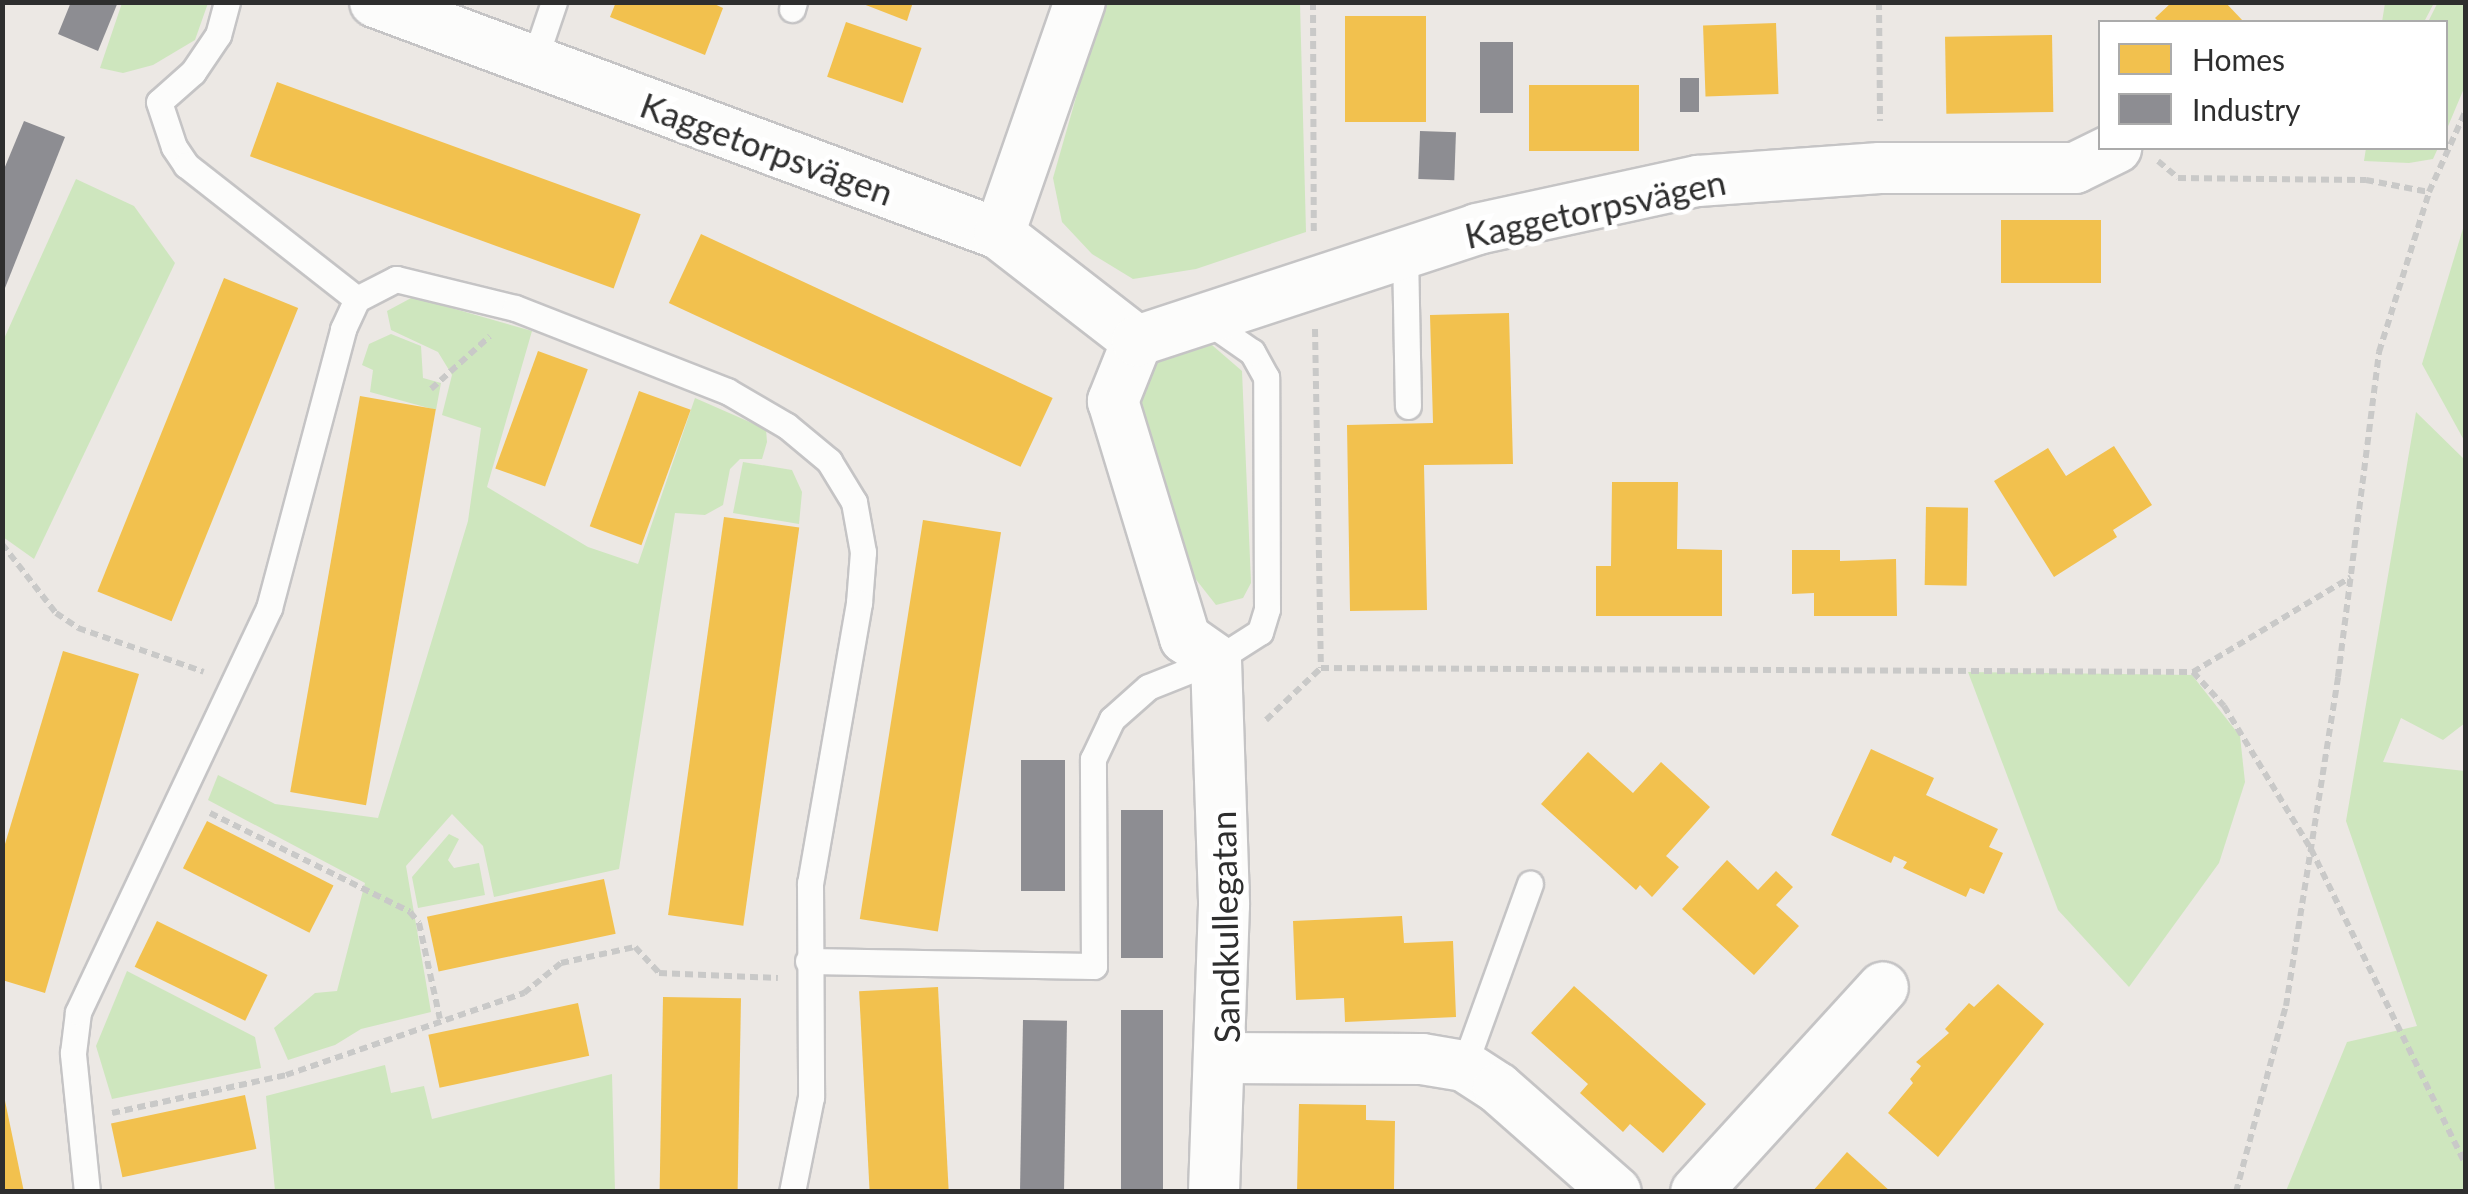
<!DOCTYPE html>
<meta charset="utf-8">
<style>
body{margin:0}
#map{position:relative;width:2468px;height:1194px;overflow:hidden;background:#ece8e4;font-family:Lato,sans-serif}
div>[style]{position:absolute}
.green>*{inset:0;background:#cee6be}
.homes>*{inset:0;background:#f2c14e;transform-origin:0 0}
.industry>*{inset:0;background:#8d8d92;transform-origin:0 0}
.path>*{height:6px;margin-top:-3px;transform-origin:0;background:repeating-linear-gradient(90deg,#c9c9c8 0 8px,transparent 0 13px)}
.roads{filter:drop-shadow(2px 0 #c5c4c5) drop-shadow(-2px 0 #c5c4c5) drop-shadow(0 2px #c5c4c5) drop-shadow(0 -2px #c5c4c5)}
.service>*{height:25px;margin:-12.5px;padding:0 12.5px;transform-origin:12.5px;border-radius:12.5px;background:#fcfcfb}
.minor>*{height:50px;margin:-25px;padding:0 25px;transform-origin:25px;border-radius:25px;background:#fcfcfb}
span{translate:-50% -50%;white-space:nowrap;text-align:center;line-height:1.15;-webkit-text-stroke:10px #fff;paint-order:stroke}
.street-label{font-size:35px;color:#2e2e2e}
.frame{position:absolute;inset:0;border:5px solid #2e2e2e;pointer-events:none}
.legend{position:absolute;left:2098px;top:20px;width:350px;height:130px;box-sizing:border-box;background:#fff;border:2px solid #ababab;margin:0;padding:12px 18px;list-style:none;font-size:30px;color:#2e2e2e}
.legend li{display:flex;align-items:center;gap:20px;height:50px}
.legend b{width:50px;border:2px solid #ababab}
</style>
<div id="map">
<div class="green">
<div style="clip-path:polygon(2438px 2px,2465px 3px,2465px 86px,2446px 131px,2446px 22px,2428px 22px)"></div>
<div style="clip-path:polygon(122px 3px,123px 2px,208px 3px,195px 40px,153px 65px,123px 73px,100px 68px)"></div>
<div style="clip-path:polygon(1103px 3px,1300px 3px,1306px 232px,1196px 269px,1133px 279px,1092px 254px,1062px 222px,1053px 178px)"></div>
<div style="clip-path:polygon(2385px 3px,2385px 2px,2434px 3px,2424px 22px,2382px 22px)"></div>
<div style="clip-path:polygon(2366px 148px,2438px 148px,2433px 159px,2409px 163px,2364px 161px)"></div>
<div style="clip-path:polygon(76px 179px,134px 206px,175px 263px,34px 559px,3px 537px,3px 341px)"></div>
<div style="clip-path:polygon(2465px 222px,2465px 442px,2422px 364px)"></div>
<div style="clip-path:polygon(413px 297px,532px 331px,487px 487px,588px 547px,638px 564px,695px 398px,766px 429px,767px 442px,762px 459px,740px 459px,730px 469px,723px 505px,705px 515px,675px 513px,619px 869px,494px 897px,483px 846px,452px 814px,406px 866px,431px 1012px,361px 1029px,335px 1045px,288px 1060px,274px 1028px,315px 993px,337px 991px,365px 883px,208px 800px,218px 775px,275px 804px,378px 818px,468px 521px,481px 428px,442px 415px,452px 375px,438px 352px,391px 330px,387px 311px)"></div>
<div style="clip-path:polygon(391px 334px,421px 346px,423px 378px,441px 383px,436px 410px,370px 392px,373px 370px,362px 365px,369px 344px)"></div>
<div style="clip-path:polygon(1205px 339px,1242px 371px,1251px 583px,1243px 598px,1216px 605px,1194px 577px,1139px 397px,1162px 348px)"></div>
<div style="clip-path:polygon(2416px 412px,2465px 460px,2465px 723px,2443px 740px,2401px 718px,2383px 762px,2465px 771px,2465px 1191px,2286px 1191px,2347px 1042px,2417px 1026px,2346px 821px)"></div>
<div style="clip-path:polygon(743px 462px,792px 470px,802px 492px,799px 524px,733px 513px)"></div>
<div style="clip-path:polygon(1968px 672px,2192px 675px,2240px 736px,2245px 782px,2219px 863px,2129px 987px,2058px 910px)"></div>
<div style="clip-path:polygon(449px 834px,459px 839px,448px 860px,454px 868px,479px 863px,485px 895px,418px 908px,412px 877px)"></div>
<div style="clip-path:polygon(127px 971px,255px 1037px,261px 1068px,112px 1099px,96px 1046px)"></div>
<div style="clip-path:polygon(385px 1065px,391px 1093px,424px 1086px,432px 1119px,612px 1074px,615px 1191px,275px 1191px,266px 1096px)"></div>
</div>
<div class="homes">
<div style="clip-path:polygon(616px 2px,710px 2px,723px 8px,705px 55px,610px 17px)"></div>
<div style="clip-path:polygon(858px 2px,913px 2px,907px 21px)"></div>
<div style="clip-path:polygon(2172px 2px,2225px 2px,2244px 22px,2159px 22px,2155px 18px)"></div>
<div style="left:1345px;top:16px;width:81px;height:106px"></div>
<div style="left:846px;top:22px;width:80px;height:58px;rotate:19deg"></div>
<div style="left:1776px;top:23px;width:71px;height:73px;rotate:88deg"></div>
<div style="left:2052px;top:35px;width:77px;height:107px;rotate:89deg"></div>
<div style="left:277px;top:82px;width:387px;height:79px;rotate:20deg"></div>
<div style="left:1529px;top:85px;width:110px;height:66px"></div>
<div style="left:2101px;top:220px;width:63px;height:100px;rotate:90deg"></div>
<div style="left:701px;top:234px;width:388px;height:76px;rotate:25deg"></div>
<div style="left:224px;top:278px;width:80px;height:338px;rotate:22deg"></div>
<div style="clip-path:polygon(1509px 313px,1513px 464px,1424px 465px,1427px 610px,1350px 611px,1347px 425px,1433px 423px,1430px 315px)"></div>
<div style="left:538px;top:351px;width:53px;height:125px;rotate:20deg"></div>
<div style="left:639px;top:391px;width:55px;height:144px;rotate:20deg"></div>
<div style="left:360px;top:396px;width:77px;height:402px;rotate:10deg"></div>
<div style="clip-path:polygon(2114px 446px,2152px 505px,2113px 530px,2117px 537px,2054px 577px,1994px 481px,2048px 448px,2066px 476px)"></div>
<div style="clip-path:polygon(1612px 482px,1678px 482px,1677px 549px,1722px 550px,1722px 616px,1596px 616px,1596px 566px,1611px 566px)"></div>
<div style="left:1926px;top:507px;width:42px;height:78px;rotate:1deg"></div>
<div style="left:724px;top:517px;width:76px;height:402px;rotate:8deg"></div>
<div style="left:923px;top:520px;width:79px;height:404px;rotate:9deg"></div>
<div style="clip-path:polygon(1792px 550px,1840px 550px,1840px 561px,1896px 559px,1897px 616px,1814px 616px,1814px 593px,1792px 594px)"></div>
<div style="clip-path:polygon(63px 651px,139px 674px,45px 993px,2px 980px,2px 854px)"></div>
<div style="clip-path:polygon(1871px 749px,1934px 778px,1926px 795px,1998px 829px,1989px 847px,2003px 853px,1984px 894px,1970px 888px,1966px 897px,1903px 868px,1907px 862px,1894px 856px,1891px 863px,1831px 835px)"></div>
<div style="clip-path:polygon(1588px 752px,1633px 793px,1661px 762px,1710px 807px,1666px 856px,1679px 867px,1652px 897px,1640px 885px,1636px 890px,1541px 804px)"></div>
<div style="left:207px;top:821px;width:142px;height:53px;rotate:27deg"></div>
<div style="clip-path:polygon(1727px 860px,1758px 890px,1776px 871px,1793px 887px,1776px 905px,1799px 926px,1754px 975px,1682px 909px)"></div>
<div style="left:604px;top:879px;width:56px;height:181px;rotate:78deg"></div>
<div style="clip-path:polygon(1402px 916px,1404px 943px,1453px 941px,1456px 1017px,1345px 1022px,1344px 998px,1296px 1000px,1293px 921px)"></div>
<div style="left:157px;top:921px;width:123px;height:51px;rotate:26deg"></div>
<div style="clip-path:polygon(1998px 984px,2044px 1024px,1938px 1157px,1888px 1113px,1913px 1083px,1910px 1079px,1921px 1066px,1916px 1062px,1949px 1033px,1945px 1029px,1969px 1003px,1974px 1007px)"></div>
<div style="clip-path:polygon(1574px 986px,1706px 1104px,1663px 1153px,1630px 1124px,1623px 1132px,1580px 1093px,1588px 1084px,1531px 1033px)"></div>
<div style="left:938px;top:987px;width:205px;height:79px;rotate:87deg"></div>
<div style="left:663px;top:997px;width:78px;height:195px;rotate:1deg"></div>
<div style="left:578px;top:1003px;width:54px;height:153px;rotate:78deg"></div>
<div style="left:245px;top:1095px;width:55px;height:137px;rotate:78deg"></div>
<div style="clip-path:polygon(2px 1096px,4px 1096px,24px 1192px,2px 1192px)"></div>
<div style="clip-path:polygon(1299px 1104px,1366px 1105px,1366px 1120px,1395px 1121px,1394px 1189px,1297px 1192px)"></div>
<div style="clip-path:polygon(1847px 1152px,1891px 1192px,1812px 1192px)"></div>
</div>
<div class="industry">
<div style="clip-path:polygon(71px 2px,118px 2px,98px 51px,58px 34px)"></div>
<div style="left:1480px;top:42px;width:33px;height:71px"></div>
<div style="left:1680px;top:78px;width:19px;height:34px"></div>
<div style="clip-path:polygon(24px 121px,65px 137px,3px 293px,2px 174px)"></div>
<div style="left:1420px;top:131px;width:36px;height:48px;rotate:2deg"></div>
<div style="left:1021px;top:760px;width:44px;height:131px"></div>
<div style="left:1121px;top:810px;width:42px;height:148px"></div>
<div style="left:1121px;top:1010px;width:42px;height:182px"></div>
<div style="left:1023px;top:1020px;width:44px;height:172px;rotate:1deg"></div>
</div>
<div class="path">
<div style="left:1313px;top:2px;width:234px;rotate:89.8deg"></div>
<div style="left:1879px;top:2px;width:119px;rotate:89.5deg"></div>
<div style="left:2158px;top:161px;width:26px;rotate:40deg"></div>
<div style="left:2178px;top:178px;width:188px;rotate:0.6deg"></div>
<div style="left:2366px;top:180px;width:64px;rotate:10.8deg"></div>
<div style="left:1315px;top:329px;width:339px;rotate:89deg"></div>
<div style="left:431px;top:389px;width:79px;rotate:-41.9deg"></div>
<div style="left:2px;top:544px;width:88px;rotate:52deg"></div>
<div style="left:56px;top:613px;width:27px;rotate:34deg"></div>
<div style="left:78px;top:628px;width:133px;rotate:19.2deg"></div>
<div style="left:2193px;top:672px;width:184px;rotate:-31deg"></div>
<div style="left:1266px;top:720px;width:76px;rotate:-43.4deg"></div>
<div style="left:1321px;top:668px;width:872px;rotate:0.26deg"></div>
<div style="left:2193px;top:672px;width:46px;rotate:47.6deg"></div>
<div style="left:2224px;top:706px;width:167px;rotate:58.7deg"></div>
<div style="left:2311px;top:849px;width:352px;rotate:63.9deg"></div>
<div style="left:210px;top:813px;width:223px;rotate:26.3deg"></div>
<div style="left:410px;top:912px;width:14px;rotate:51deg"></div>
<div style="left:419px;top:923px;width:98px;rotate:77.7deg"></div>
<div style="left:112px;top:1113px;width:178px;rotate:-12.3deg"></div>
<div style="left:286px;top:1075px;width:252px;rotate:-19deg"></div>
<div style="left:524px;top:993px;width:48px;rotate:-39deg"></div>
<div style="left:561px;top:963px;width:76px;rotate:-12.2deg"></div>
<div style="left:635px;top:947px;width:35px;rotate:47deg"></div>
<div style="left:659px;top:973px;width:119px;rotate:2.4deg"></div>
<div style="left:2236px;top:1192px;width:193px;rotate:-75deg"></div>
<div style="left:2286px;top:1006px;width:333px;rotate:-81deg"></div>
<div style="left:2338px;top:677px;width:328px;rotate:-82.8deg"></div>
<div style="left:2379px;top:352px;width:168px;rotate:-72.6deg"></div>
<div style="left:2429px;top:192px;width:90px;rotate:-65.7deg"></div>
</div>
<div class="roads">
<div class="service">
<div style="left:227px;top:2px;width:34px;rotate:105deg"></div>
<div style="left:218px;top:35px;width:45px;rotate:124deg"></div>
<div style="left:193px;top:72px;width:45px;rotate:138.6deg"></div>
<div style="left:159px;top:102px;width:47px;rotate:71.6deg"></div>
<div style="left:174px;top:147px;width:22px;rotate:56deg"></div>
<div style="left:186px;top:165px;width:217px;rotate:38.1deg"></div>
<div style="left:792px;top:9px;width:7px;rotate:-74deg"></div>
<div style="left:534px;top:61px;width:62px;rotate:-71.3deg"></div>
<div style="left:1405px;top:252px;width:154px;rotate:88.9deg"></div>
<div style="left:808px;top:961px;width:286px;rotate:1deg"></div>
<div style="left:1094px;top:966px;width:207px;rotate:-90.3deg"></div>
<div style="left:1093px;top:759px;width:44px;rotate:-64.6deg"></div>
<div style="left:1112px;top:719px;width:48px;rotate:-41.6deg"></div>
<div style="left:1148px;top:687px;width:73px;rotate:-21.7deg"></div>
<div style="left:1216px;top:660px;width:52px;rotate:-32.5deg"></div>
<div style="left:1260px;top:632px;width:24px;rotate:-73deg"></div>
<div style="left:1267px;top:609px;width:232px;rotate:-90.2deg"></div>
<div style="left:1266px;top:377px;width:29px;rotate:-119deg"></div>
<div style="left:1252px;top:352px;width:56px;rotate:-145.2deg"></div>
<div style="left:1464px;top:1066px;width:194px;rotate:-70.1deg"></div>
<div style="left:87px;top:1192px;width:140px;rotate:-95.8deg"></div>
<div style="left:73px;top:1053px;width:41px;rotate:-83deg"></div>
<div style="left:78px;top:1012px;width:447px;rotate:-64.7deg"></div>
<div style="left:269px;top:608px;width:289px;rotate:-75.1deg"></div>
<div style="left:343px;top:329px;width:33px;rotate:-65deg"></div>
<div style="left:357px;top:299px;width:44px;rotate:-27.1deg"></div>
<div style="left:396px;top:279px;width:122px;rotate:13.7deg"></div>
<div style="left:515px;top:308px;width:228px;rotate:21.4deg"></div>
<div style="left:727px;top:391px;width:69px;rotate:30.3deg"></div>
<div style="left:787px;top:426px;width:55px;rotate:39.8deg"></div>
<div style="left:829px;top:461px;width:48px;rotate:58.6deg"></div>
<div style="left:854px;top:502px;width:51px;rotate:79.8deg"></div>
<div style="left:863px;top:552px;width:51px;rotate:94.5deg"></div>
<div style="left:859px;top:603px;width:284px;rotate:99.9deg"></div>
<div style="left:810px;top:883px;width:214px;rotate:89.7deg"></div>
<div style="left:811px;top:1097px;width:97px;rotate:101.3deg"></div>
</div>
<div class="minor">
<div style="left:375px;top:2px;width:666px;rotate:20.39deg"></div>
<div style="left:999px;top:234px;width:175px;rotate:37.8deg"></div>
<div style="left:1137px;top:341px;width:65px;rotate:111.8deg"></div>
<div style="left:1113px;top:401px;width:248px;rotate:73.1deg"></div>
<div style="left:1185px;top:638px;width:38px;rotate:35deg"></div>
<div style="left:1216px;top:660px;width:245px;rotate:88.1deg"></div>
<div style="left:1224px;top:905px;width:287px;rotate:92deg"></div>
<div style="left:999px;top:234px;width:246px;rotate:-70.8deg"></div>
<div style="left:1137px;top:341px;width:358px;rotate:-18.2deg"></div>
<div style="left:1477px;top:229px;width:226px;rotate:-12.3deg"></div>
<div style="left:1698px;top:181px;width:182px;rotate:-4.1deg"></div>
<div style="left:1880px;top:168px;width:195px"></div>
<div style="left:2075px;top:168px;width:46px;rotate:-26deg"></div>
<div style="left:1220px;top:1058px;width:202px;rotate:0.3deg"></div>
<div style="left:1422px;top:1059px;width:43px;rotate:9.5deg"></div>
<div style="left:1464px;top:1066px;width:40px;rotate:32.9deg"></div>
<div style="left:1498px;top:1088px;width:157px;rotate:41.4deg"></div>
<div style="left:1696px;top:1192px;width:277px;rotate:-47.6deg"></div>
</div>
</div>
<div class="street-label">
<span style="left:767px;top:148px;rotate:20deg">Kaggetorpsvägen</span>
<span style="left:1595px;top:208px;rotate:-12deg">Kaggetorpsvägen</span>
<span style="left:1224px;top:927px;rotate:-91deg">Sandkullegatan</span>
</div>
<div class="frame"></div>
<ul class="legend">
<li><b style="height:28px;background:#f2c14e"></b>Homes</li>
<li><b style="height:28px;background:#8d8d92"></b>Industry</li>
</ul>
</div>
